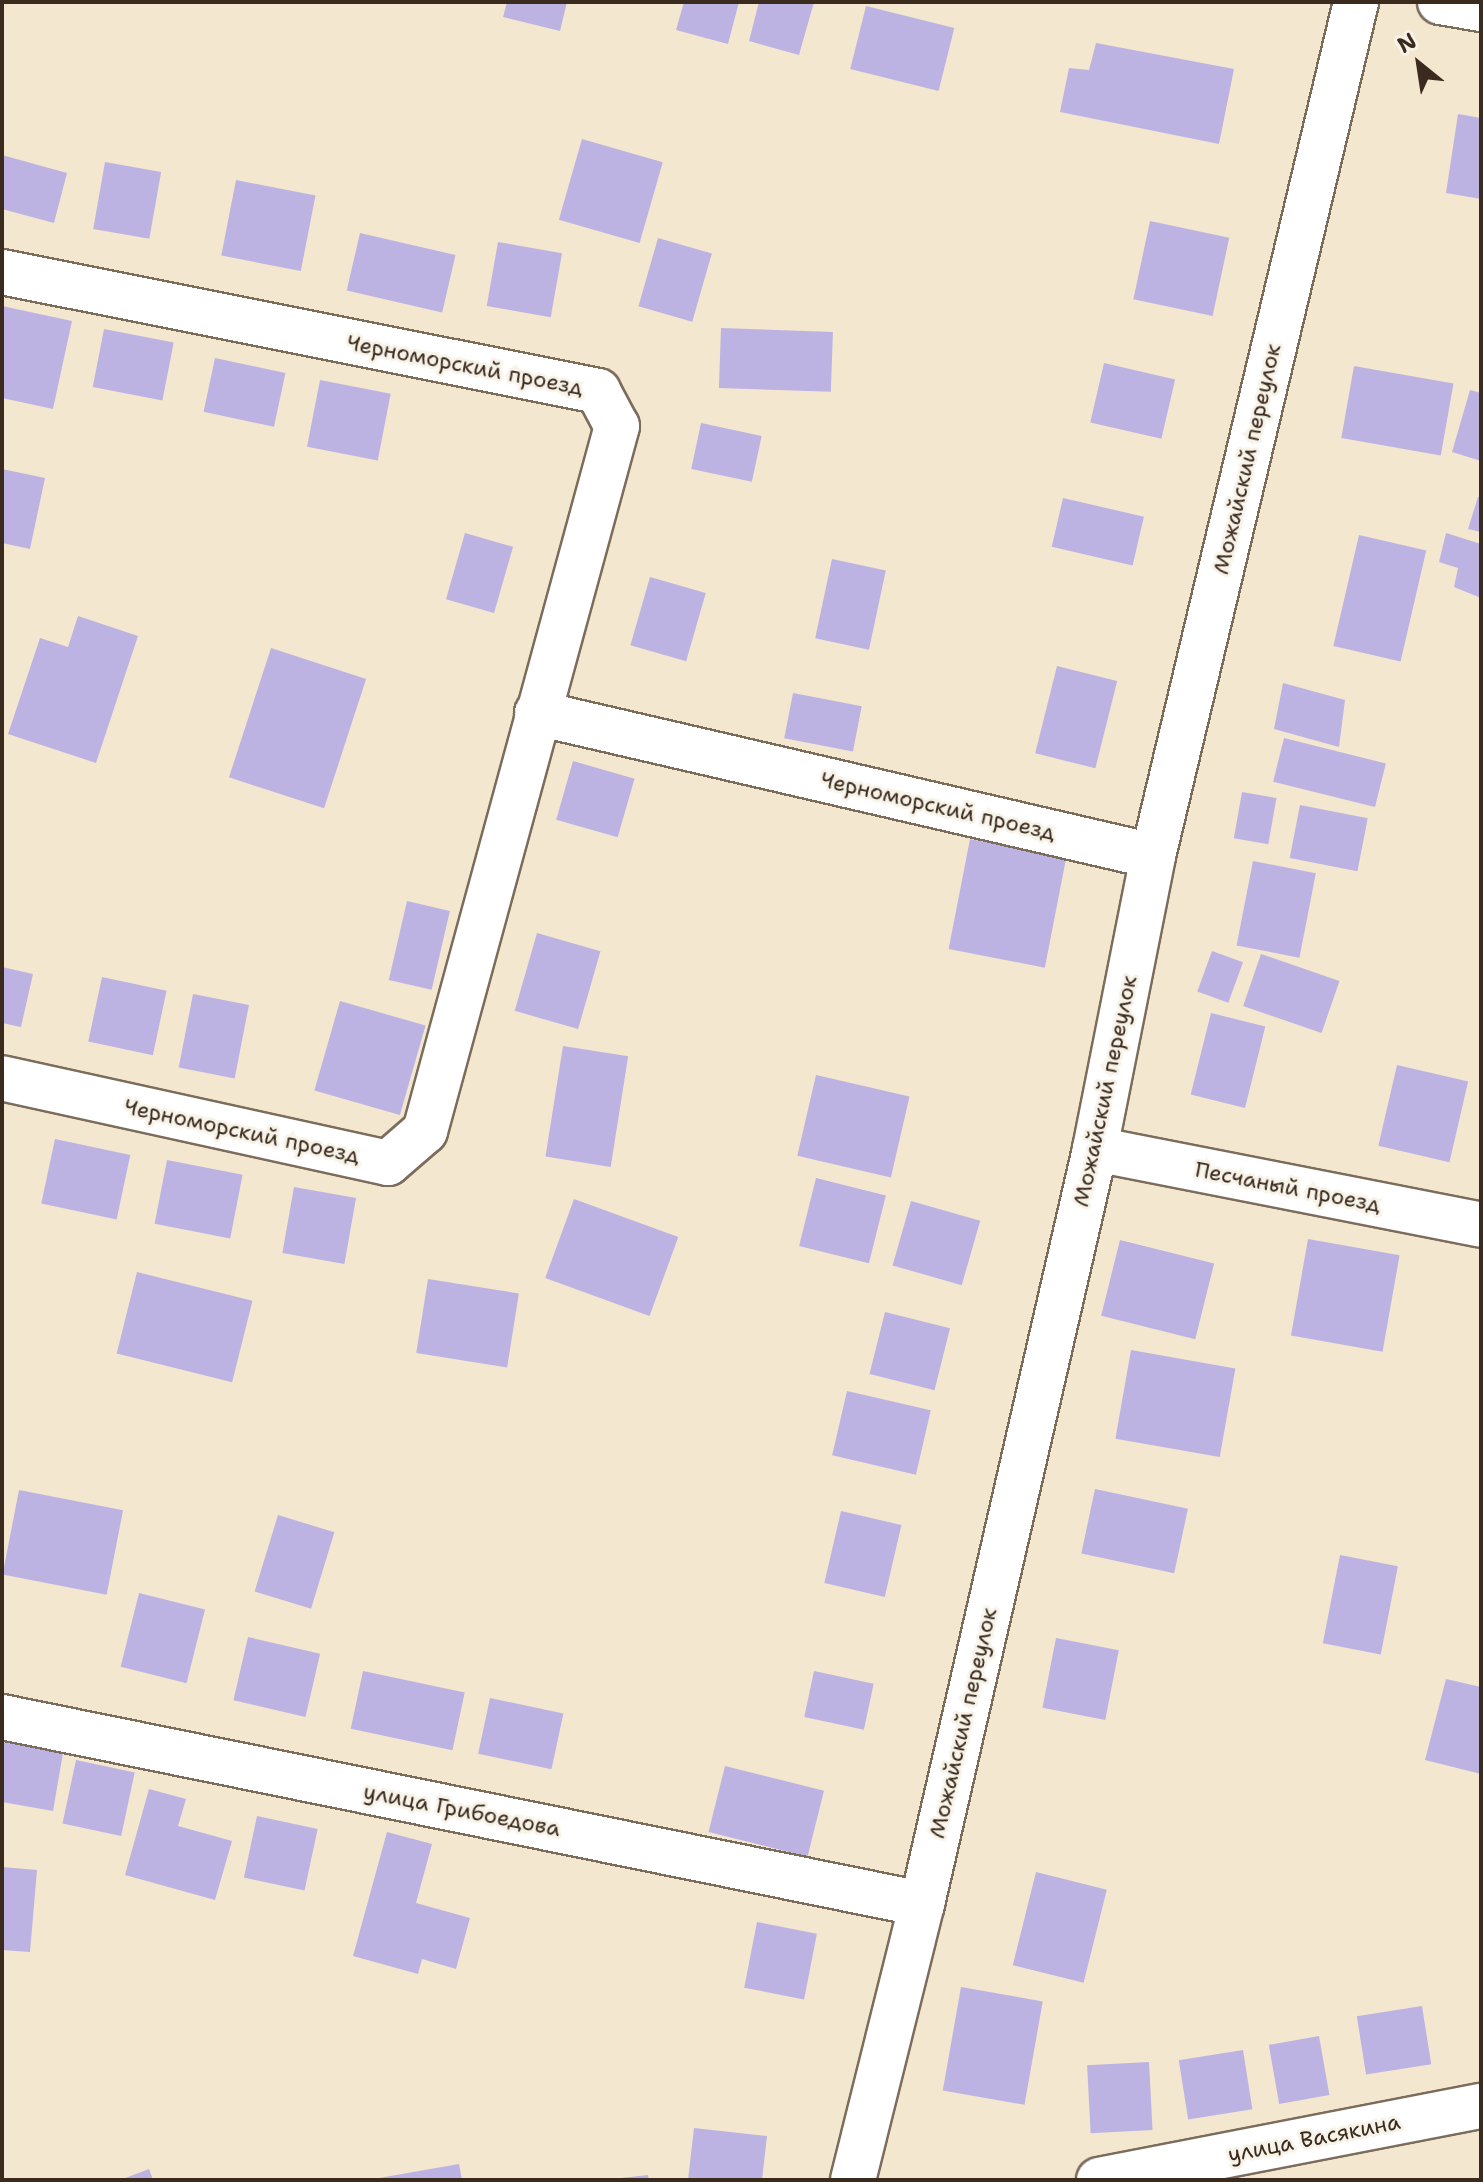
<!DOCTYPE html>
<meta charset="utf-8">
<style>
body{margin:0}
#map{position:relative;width:1483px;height:2182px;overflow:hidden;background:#f3e7d0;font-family:"Shantell Sans",sans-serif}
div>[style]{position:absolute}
.building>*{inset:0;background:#bdb3e2;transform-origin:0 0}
.roads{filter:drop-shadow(2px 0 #7b6c5c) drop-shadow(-2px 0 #7b6c5c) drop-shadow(0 2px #7b6c5c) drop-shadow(0 -2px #7b6c5c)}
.minor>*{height:44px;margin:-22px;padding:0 22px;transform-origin:22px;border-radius:22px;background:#fff}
span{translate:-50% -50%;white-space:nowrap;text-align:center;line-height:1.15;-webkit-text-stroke:6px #f7f3e8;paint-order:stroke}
.street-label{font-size:22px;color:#3b2a1e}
.frame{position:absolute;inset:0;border:4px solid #3b2a1e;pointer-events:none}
.north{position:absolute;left:1379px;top:24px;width:80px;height:80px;-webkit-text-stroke:6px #f7f3e8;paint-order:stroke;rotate:330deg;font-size:22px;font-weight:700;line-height:32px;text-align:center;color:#3b2a1e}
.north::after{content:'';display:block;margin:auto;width:28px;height:36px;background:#3b2a1e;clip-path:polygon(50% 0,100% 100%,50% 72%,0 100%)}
</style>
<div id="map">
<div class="building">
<div style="clip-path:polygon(507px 2px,567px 2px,560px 31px,503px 17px)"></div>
<div style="clip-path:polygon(684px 2px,739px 2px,728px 44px,676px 30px)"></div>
<div style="clip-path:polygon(759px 2px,814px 2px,799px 55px,749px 41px)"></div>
<div style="left:866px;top:6px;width:91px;height:65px;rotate:14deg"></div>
<div style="clip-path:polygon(1096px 43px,1234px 69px,1219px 144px,1060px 112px,1069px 68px,1089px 70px)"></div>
<div style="clip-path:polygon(1458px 114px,1481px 118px,1481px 199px,1446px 193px)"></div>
<div style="left:582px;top:139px;width:84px;height:84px;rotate:16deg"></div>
<div style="clip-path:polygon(2px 155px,67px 173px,54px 223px,2px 209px)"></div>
<div style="left:105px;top:162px;width:57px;height:68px;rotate:10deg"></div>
<div style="left:236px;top:180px;width:81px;height:77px;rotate:11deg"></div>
<div style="left:1150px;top:221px;width:81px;height:80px;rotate:12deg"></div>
<div style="left:360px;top:233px;width:98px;height:59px;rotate:13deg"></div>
<div style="left:658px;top:238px;width:56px;height:71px;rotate:16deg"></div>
<div style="left:498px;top:242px;width:65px;height:65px;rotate:10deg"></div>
<div style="clip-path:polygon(2px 306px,72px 321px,53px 409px,2px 398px)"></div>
<div style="left:721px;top:328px;width:112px;height:60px;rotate:2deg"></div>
<div style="left:104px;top:329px;width:71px;height:59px;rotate:11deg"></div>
<div style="left:215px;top:358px;width:72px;height:55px;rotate:12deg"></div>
<div style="left:1104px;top:363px;width:73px;height:61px;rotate:13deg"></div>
<div style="left:1354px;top:366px;width:101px;height:73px;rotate:10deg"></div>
<div style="left:320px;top:380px;width:72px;height:68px;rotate:11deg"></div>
<div style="clip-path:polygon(1470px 390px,1481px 393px,1481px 461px,1452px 452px)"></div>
<div style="left:701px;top:423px;width:62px;height:47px;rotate:12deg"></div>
<div style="clip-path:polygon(2px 469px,45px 478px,30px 549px,2px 543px)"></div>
<div style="clip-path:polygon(1478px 497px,1481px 497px,1481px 532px,1468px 529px)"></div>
<div style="left:1063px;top:498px;width:83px;height:50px;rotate:13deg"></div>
<div style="left:465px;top:533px;width:50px;height:69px;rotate:16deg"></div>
<div style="clip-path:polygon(1446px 533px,1481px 544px,1481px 598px,1454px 587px,1458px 568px,1439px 562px)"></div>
<div style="left:1359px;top:535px;width:69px;height:114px;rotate:13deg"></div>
<div style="left:832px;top:559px;width:55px;height:81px;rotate:12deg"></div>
<div style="left:650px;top:577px;width:58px;height:71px;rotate:16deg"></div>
<div style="clip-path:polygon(78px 616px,138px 636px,96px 763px,8px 734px,40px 638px,68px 647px)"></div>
<div style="left:271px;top:648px;width:100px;height:136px;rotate:18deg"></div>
<div style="left:1057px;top:666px;width:62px;height:90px;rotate:14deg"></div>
<div style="clip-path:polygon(1283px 683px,1345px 700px,1339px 747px,1274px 729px)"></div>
<div style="left:793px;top:693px;width:70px;height:46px;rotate:11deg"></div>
<div style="left:1284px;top:738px;width:105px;height:45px;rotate:14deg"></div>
<div style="left:573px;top:761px;width:64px;height:61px;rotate:16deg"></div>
<div style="left:1242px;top:792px;width:35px;height:47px;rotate:10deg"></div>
<div style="left:1300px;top:805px;width:69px;height:54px;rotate:11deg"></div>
<div style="left:970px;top:839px;width:98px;height:112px;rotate:11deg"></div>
<div style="left:1253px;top:861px;width:64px;height:86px;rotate:11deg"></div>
<div style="left:407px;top:901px;width:44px;height:81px;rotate:13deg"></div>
<div style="left:537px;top:933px;width:66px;height:81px;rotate:16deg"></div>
<div style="left:1212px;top:951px;width:33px;height:43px;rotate:20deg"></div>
<div style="left:1261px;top:954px;width:83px;height:55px;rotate:19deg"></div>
<div style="clip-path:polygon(2px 967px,33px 974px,21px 1027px,2px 1023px)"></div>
<div style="left:102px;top:977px;width:66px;height:66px;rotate:12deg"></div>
<div style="left:193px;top:994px;width:57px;height:75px;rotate:11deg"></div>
<div style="left:340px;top:1001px;width:89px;height:93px;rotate:16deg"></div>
<div style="left:1211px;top:1013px;width:56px;height:84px;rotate:14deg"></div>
<div style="left:563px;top:1046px;width:66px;height:112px;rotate:9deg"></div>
<div style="left:1397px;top:1065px;width:73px;height:83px;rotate:13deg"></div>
<div style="left:816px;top:1075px;width:96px;height:83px;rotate:13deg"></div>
<div style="left:55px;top:1139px;width:77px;height:66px;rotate:12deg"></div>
<div style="left:167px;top:1160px;width:77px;height:65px;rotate:11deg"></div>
<div style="left:816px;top:1178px;width:72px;height:70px;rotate:14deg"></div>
<div style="left:294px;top:1187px;width:63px;height:67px;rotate:10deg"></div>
<div style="left:574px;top:1199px;width:111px;height:84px;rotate:20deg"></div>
<div style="left:911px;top:1201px;width:72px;height:67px;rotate:16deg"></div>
<div style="left:1308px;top:1239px;width:93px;height:98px;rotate:10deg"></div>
<div style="left:1120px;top:1240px;width:97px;height:78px;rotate:14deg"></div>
<div style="left:137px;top:1272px;width:119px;height:84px;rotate:14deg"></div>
<div style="left:428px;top:1279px;width:92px;height:75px;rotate:9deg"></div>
<div style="left:885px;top:1312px;width:67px;height:64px;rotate:14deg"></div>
<div style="left:1131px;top:1350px;width:106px;height:90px;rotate:10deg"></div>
<div style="left:847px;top:1391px;width:86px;height:66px;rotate:13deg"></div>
<div style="left:1095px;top:1489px;width:95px;height:66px;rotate:12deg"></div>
<div style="left:19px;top:1490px;width:106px;height:86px;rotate:11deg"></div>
<div style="left:841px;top:1511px;width:62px;height:74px;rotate:13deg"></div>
<div style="left:278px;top:1515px;width:59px;height:80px;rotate:17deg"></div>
<div style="left:1340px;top:1555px;width:59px;height:90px;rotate:11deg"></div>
<div style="left:139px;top:1593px;width:68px;height:76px;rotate:14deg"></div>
<div style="left:248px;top:1637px;width:74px;height:65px;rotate:13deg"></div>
<div style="left:1056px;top:1638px;width:64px;height:71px;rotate:11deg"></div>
<div style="left:363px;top:1671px;width:104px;height:59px;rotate:12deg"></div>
<div style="left:814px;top:1671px;width:61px;height:47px;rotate:12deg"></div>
<div style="clip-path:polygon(1446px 1679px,1481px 1687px,1481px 1774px,1425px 1760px)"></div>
<div style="left:490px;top:1698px;width:75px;height:57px;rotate:12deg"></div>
<div style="clip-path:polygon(2px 1742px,63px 1753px,53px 1811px,2px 1802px)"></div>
<div style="left:76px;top:1760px;width:60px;height:65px;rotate:12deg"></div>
<div style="left:725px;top:1766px;width:102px;height:68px;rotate:14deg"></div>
<div style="clip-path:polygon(149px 1789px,186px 1799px,178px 1826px,232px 1841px,215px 1900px,125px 1875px)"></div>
<div style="left:257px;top:1816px;width:62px;height:63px;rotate:12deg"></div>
<div style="clip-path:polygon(387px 1832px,432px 1844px,416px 1903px,470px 1918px,456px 1969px,422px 1959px,418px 1974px,353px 1956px)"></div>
<div style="clip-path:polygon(2px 1867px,37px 1870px,30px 1952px,2px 1950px)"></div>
<div style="left:1036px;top:1872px;width:73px;height:96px;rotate:14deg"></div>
<div style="left:757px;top:1922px;width:61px;height:67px;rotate:11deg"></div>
<div style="left:961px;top:1987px;width:83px;height:105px;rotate:10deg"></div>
<div style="left:1422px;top:2006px;width:59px;height:66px;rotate:81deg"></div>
<div style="left:1319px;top:2036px;width:60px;height:51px;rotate:80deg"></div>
<div style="left:1243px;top:2050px;width:60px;height:65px;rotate:81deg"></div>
<div style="left:1149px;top:2062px;width:68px;height:62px;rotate:87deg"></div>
<div style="clip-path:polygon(694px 2128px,767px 2136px,762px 2180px,688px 2180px)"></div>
<div style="clip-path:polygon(459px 2164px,462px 2180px,379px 2180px,379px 2178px)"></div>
<div style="clip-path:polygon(149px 2169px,153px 2180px,120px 2180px)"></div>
<div style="clip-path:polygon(648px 2175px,649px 2180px,621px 2180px,621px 2178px)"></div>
</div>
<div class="roads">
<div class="minor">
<div style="left:1440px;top:2px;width:42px;rotate:9.7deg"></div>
<div style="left:2px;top:272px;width:608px;rotate:11.29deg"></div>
<div style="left:598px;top:391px;width:40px;rotate:62deg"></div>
<div style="left:617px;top:426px;width:731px;rotate:105.23deg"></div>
<div style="left:425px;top:1131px;width:49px;rotate:139.1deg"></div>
<div style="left:388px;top:1163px;width:395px;rotate:-167.6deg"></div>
<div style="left:537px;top:713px;width:632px;rotate:13.07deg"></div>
<div style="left:1095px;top:1149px;width:393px;rotate:11.1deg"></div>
<div style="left:2px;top:1717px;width:939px;rotate:11.49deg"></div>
<div style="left:853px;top:2180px;width:284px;rotate:-76deg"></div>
<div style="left:922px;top:1904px;width:775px;rotate:-77.09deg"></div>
<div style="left:1095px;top:1149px;width:299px;rotate:-78.8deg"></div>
<div style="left:1153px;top:856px;width:878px;rotate:-76.63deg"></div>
<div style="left:1099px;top:2180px;width:389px;rotate:-11deg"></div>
</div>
</div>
<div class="street-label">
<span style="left:465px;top:365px;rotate:11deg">Черноморский проезд</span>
<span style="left:1247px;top:459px;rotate:-77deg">Можайский переулок</span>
<span style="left:938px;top:806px;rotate:13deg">Черноморский проезд</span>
<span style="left:1105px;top:1091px;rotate:-78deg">Можайский переулок</span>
<span style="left:242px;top:1131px;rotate:12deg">Черноморский проезд</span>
<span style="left:1288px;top:1187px;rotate:11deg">Песчаный проезд</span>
<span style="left:963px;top:1723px;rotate:-77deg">Можайский переулок</span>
<span style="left:462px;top:1810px;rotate:11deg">улица Грибоедова</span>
<span style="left:1314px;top:2138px;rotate:-11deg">улица Васякина</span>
</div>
<div class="frame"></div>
<div class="north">N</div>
</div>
